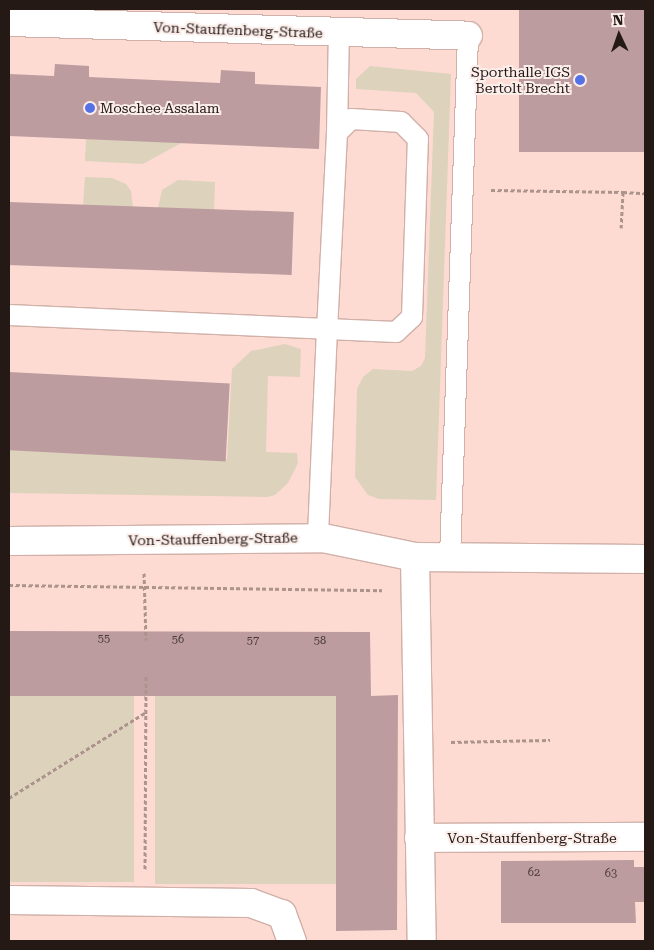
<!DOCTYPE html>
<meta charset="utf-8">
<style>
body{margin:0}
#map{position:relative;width:654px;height:950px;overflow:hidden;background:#fddbd2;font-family:"Roboto Serif",serif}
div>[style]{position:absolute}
.green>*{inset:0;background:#ddd2bb;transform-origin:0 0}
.building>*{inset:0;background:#bc9c9f;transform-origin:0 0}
.path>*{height:3px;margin-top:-1.5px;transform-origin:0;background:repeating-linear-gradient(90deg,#ac938c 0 4px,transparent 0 6.5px)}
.roads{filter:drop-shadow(1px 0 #d0b0a8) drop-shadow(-1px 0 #d0b0a8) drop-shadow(0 1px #d0b0a8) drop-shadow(0 -1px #d0b0a8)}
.lane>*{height:20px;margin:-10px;padding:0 10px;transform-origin:10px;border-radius:10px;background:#fff}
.street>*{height:28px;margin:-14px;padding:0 14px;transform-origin:14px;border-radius:14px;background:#fff}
.dots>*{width:14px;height:14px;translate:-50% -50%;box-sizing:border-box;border:2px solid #fbeeea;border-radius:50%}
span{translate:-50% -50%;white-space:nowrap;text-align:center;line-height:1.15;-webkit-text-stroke:4px #fbeeea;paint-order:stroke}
.number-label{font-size:11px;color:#4b3a38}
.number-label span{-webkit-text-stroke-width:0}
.street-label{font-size:14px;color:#251916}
.poi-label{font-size:14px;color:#251916}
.right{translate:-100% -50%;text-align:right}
.left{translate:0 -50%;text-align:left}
.frame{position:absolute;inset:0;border:10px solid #251916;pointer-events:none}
.north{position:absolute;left:594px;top:10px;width:50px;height:50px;-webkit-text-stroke:4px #fbeeea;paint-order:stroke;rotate:357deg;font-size:14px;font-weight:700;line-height:20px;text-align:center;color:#251916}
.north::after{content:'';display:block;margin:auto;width:18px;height:22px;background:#251916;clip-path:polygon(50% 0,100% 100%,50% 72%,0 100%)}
</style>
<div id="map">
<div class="green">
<div style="clip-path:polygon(370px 66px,451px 74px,436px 500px,379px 499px,368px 495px,355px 477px,357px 389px,363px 377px,373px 369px,412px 371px,421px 366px,425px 358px,434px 112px,416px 93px,356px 89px,356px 79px)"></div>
<div style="clip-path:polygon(86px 139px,183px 142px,143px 164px,85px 161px)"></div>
<div style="clip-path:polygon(85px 177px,112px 178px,126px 184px,131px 191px,133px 208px,83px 206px)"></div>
<div style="clip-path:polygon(178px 180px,215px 182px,214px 211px,158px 208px,162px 190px)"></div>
<div style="clip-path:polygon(285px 344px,301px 349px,300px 377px,268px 376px,266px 452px,297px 453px,298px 463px,288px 483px,275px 495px,267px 497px,9px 493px,9px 450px,227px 459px,232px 369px,251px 351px)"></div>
<div style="left:9px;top:696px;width:125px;height:186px"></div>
<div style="left:155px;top:696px;width:181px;height:188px"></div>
</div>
<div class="building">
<div style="left:519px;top:9px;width:126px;height:143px"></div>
<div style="clip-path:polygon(55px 64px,89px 66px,89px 77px,220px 83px,221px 70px,255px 72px,255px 84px,321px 87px,319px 149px,9px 136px,9px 74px,54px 76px)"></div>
<div style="left:9px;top:202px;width:285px;height:63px;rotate:2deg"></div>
<div style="left:9px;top:372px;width:221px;height:78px;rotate:3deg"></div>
<div style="clip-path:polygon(9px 631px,370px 632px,371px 696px,398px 695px,397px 930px,336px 931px,336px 696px,9px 696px)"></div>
<div style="clip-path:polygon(634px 860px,634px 867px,645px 867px,645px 902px,635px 902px,636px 923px,501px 923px,501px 861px)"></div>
</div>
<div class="path">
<div style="left:491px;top:190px;width:132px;rotate:0.9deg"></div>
<div style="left:623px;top:192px;width:36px;rotate:93deg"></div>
<div style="left:623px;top:192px;width:22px;rotate:3deg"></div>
<div style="left:144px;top:573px;width:67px;rotate:88.3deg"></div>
<div style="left:9px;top:585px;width:373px;rotate:0.8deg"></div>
<div style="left:451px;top:742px;width:99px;rotate:-1.2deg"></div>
<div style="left:9px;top:798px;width:162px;rotate:-32.1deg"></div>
<div style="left:145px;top:869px;width:194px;rotate:-89.7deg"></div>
</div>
<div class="roads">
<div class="lane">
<div style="left:337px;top:133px;width:100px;rotate:-88.9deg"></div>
<div style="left:9px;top:315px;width:318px;rotate:2.5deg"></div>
<div style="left:327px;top:329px;width:69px;rotate:2.5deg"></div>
<div style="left:396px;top:332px;width:22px;rotate:-43deg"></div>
<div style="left:412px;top:317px;width:178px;rotate:-88.1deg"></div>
<div style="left:418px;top:139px;width:24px;rotate:-135deg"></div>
<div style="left:401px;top:122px;width:50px;rotate:-176.6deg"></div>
<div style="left:351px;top:119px;width:20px;rotate:135deg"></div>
<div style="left:337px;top:133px;width:196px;rotate:92.9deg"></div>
<div style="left:327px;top:329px;width:209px;rotate:92.5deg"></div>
<div style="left:450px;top:557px;width:521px;rotate:-88.02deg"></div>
</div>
<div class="street">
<div style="left:9px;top:22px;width:459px;rotate:1.7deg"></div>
<div style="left:9px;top:541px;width:314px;rotate:-0.5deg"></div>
<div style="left:323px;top:538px;width:94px;rotate:11.7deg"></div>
<div style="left:415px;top:557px;width:230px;rotate:0.5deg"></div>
<div style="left:415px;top:557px;width:384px;rotate:89deg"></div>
<div style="left:419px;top:838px;width:226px;rotate:-0.3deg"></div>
<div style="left:9px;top:900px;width:242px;rotate:0.7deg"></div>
<div style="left:251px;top:903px;width:33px;rotate:20deg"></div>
<div style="left:282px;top:914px;width:29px;rotate:70deg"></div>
</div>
</div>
<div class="dots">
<div style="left:580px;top:80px;background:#5571e6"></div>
<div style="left:90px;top:108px;background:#5571e6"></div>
</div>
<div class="number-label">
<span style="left:104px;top:639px">55</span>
<span style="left:178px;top:640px">56</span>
<span style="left:253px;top:641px">57</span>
<span style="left:320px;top:641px">58</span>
<span style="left:534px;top:873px">62</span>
<span style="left:611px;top:874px">63</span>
</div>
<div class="street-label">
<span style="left:238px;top:30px;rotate:2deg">Von-Stauffenberg-Straße</span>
<span style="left:213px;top:539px;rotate:-1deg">Von-Stauffenberg-Straße</span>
<span style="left:532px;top:838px">Von-Stauffenberg-Straße</span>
</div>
<div class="poi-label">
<span class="right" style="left:570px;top:80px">Sporthalle IGS<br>Bertolt Brecht</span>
<span class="left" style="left:100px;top:108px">Moschee Assalam</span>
</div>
<div class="frame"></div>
<div class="north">N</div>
</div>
